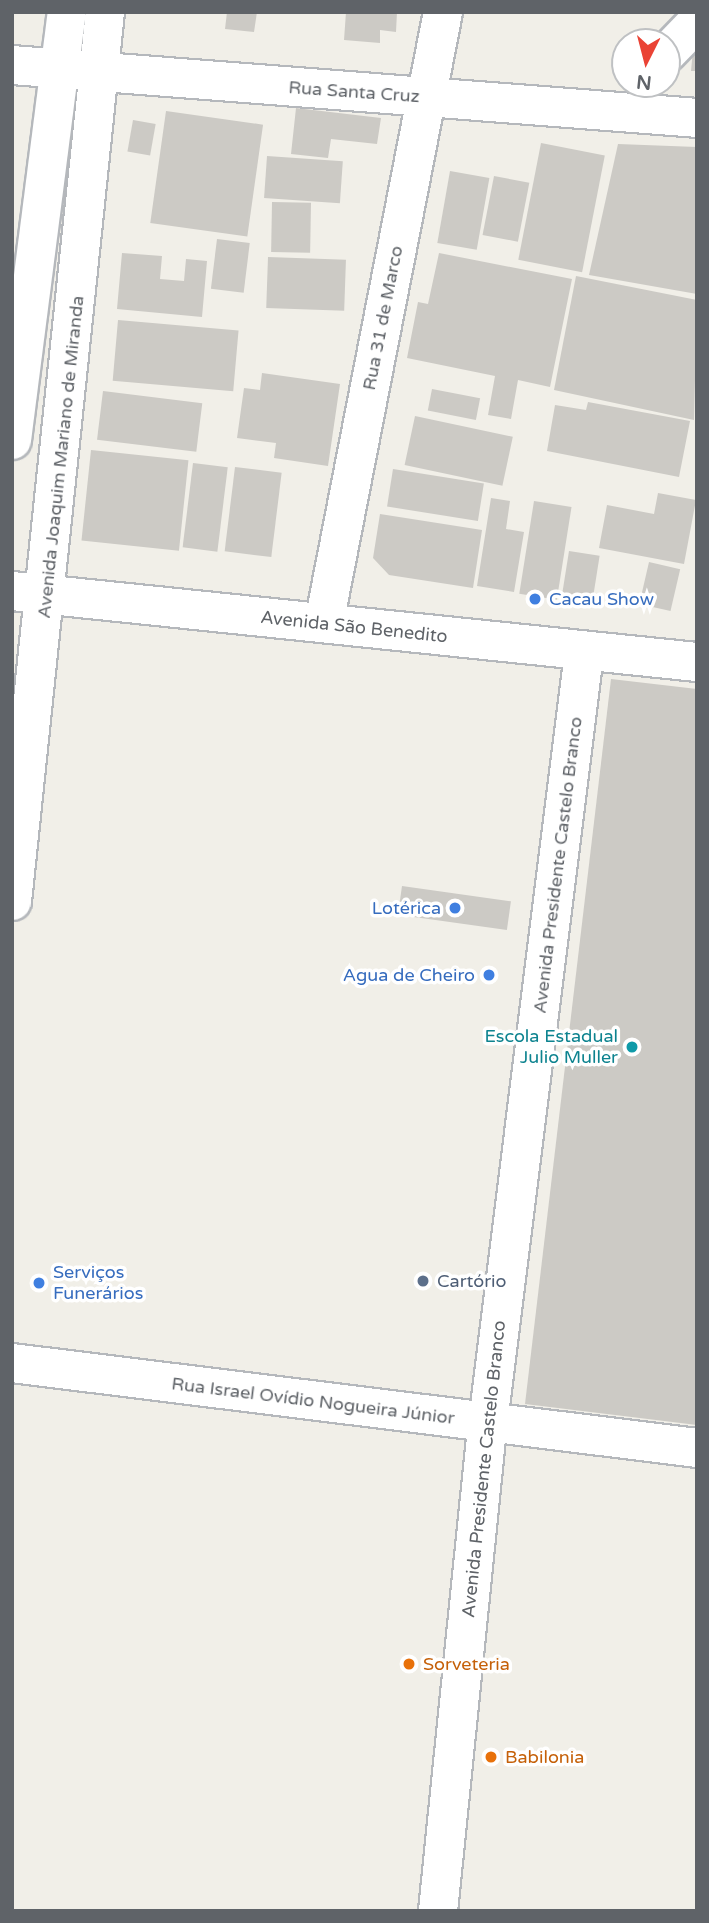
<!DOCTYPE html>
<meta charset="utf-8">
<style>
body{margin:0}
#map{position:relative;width:709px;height:1923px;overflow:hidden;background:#f1efe8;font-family:"Varela Round",sans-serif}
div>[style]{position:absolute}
.building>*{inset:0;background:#cccac5;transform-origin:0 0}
.roads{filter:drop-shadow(2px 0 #b5b8bc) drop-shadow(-2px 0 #b5b8bc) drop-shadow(0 2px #b5b8bc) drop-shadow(0 -2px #b5b8bc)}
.minor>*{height:38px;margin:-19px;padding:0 19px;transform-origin:19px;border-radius:19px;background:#fff}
.dots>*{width:19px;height:19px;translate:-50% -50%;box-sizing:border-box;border:4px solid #fff;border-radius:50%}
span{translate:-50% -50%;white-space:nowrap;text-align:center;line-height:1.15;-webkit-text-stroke:7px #fff;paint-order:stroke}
.street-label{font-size:18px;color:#5f6368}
.shop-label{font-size:18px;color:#366cbe}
.left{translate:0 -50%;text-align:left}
.right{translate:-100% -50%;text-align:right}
.culture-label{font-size:18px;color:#0d838f}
.service-label{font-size:18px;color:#4e5e75}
.food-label{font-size:18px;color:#c56008}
.frame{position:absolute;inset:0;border:14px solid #5f6368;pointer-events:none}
.north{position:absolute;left:611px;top:28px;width:70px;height:70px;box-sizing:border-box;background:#fff;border:2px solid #bfc1c3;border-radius:50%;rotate:186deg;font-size:19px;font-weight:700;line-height:28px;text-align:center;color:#5f6368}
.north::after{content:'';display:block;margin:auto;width:24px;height:32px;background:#ea4335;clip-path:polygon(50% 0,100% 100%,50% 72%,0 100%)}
</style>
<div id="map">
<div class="building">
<div style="clip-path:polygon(227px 12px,257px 12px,254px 32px,225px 29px)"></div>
<div style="clip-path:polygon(346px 12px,397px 12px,396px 32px,380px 30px,380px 43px,344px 40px)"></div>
<div style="clip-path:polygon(697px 36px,697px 71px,691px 71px,694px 39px)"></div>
<div style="clip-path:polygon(296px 108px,381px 118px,377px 144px,331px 139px,328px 158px,291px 154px)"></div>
<div style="left:166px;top:111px;width:98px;height:113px;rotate:8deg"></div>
<div style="left:133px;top:120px;width:23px;height:32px;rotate:10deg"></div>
<div style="left:541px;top:143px;width:65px;height:119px;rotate:11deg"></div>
<div style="clip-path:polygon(618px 144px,697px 147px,697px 294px,589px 275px)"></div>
<div style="left:267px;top:156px;width:76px;height:42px;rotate:4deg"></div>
<div style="left:450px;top:171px;width:40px;height:73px;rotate:10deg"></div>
<div style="left:494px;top:176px;width:36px;height:60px;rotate:11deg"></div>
<div style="left:272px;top:202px;width:39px;height:50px;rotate:1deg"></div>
<div style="left:217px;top:239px;width:33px;height:50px;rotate:7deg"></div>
<div style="clip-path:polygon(122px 253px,162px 256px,160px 279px,184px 281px,186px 259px,207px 261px,202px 317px,117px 309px)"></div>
<div style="clip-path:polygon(439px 253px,572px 279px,550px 387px,518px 380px,511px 419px,488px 415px,495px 376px,407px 358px,418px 302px,428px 304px)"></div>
<div style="left:268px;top:257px;width:78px;height:51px;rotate:2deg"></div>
<div style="clip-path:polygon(576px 276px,697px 300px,694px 420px,554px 390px)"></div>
<div style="left:118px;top:320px;width:121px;height:61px;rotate:5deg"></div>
<div style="clip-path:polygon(262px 373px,340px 384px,328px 466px,274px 458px,276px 443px,237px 438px,244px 388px,260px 390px)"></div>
<div style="left:432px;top:389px;width:49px;height:22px;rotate:11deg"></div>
<div style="left:103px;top:391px;width:100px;height:49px;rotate:7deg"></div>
<div style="clip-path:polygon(588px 402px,690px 421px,679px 477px,547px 451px,555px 405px,586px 410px)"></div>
<div style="left:415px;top:416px;width:100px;height:50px;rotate:12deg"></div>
<div style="left:91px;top:450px;width:98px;height:91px;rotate:6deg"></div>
<div style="left:193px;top:463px;width:35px;height:85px;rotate:7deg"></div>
<div style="left:235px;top:467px;width:47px;height:85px;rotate:7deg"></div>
<div style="left:393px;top:469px;width:92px;height:38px;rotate:9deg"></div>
<div style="clip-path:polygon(658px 493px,696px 500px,684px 564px,599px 548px,607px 505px,654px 514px)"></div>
<div style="clip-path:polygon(491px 498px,510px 501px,506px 529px,524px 532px,514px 592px,477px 586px)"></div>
<div style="left:534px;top:501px;width:38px;height:94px;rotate:9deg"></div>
<div style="clip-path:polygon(380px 514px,482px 530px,473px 588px,389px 575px,373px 558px)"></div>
<div style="left:569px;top:551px;width:31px;height:53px;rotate:9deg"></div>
<div style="left:649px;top:562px;width:32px;height:43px;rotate:13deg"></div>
<div style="clip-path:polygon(611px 679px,697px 689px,697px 1425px,525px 1404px)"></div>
<div style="left:402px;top:886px;width:110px;height:29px;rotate:8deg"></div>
</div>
<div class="roads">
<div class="minor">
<div style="left:667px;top:53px;width:43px;rotate:-45.9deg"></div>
<div style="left:12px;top:65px;width:687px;rotate:4.42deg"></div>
<div style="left:12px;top:440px;width:432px;rotate:-82.7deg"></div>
<div style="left:12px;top:591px;width:689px;rotate:5.92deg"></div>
<div style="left:324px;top:623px;width:622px;rotate:-78.98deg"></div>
<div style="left:12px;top:901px;width:894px;rotate:-84.03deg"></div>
<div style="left:12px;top:1363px;width:690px;rotate:7.07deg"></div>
<div style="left:438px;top:1911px;width:492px;rotate:-84.2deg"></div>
<div style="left:488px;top:1422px;width:775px;rotate:-82.88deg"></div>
</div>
</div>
<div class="dots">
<div style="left:535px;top:599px;background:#3f7fe0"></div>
<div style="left:455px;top:908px;background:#3f7fe0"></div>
<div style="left:489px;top:975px;background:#3f7fe0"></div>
<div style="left:632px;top:1047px;background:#0f9aa8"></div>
<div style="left:423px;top:1281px;background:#5c6f8a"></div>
<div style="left:39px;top:1283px;background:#3f7fe0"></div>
<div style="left:409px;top:1664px;background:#e8710a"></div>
<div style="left:491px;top:1757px;background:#e8710a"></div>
</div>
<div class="street-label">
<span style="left:354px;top:92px;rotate:4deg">Rua Santa Cruz</span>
<span style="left:383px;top:318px;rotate:-79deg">Rua 31 de Marco</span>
<span style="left:61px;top:457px;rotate:-84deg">Avenida Joaquim Mariano de Miranda</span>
<span style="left:354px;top:627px;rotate:6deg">Avenida São Benedito</span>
<span style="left:558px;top:865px;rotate:-83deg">Avenida Presidente Castelo Branco</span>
<span style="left:313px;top:1401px;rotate:7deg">Rua Israel Ovídio Nogueira Júnior</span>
<span style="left:484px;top:1469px;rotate:-84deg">Avenida Presidente Castelo Branco</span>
</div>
<div class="shop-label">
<span class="left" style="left:549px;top:599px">Cacau Show</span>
<span class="right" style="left:441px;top:908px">Lotérica</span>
<span class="right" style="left:475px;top:975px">Agua de Cheiro</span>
<span class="left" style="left:53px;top:1283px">Serviços<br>Funerários</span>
</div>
<div class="culture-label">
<span class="right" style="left:618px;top:1047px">Escola Estadual<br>Julio Muller</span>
</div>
<div class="service-label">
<span class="left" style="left:437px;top:1281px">Cartório</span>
</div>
<div class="food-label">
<span class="left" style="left:423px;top:1664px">Sorveteria</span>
<span class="left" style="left:505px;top:1757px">Babilonia</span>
</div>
<div class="frame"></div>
<div class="north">N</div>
</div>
